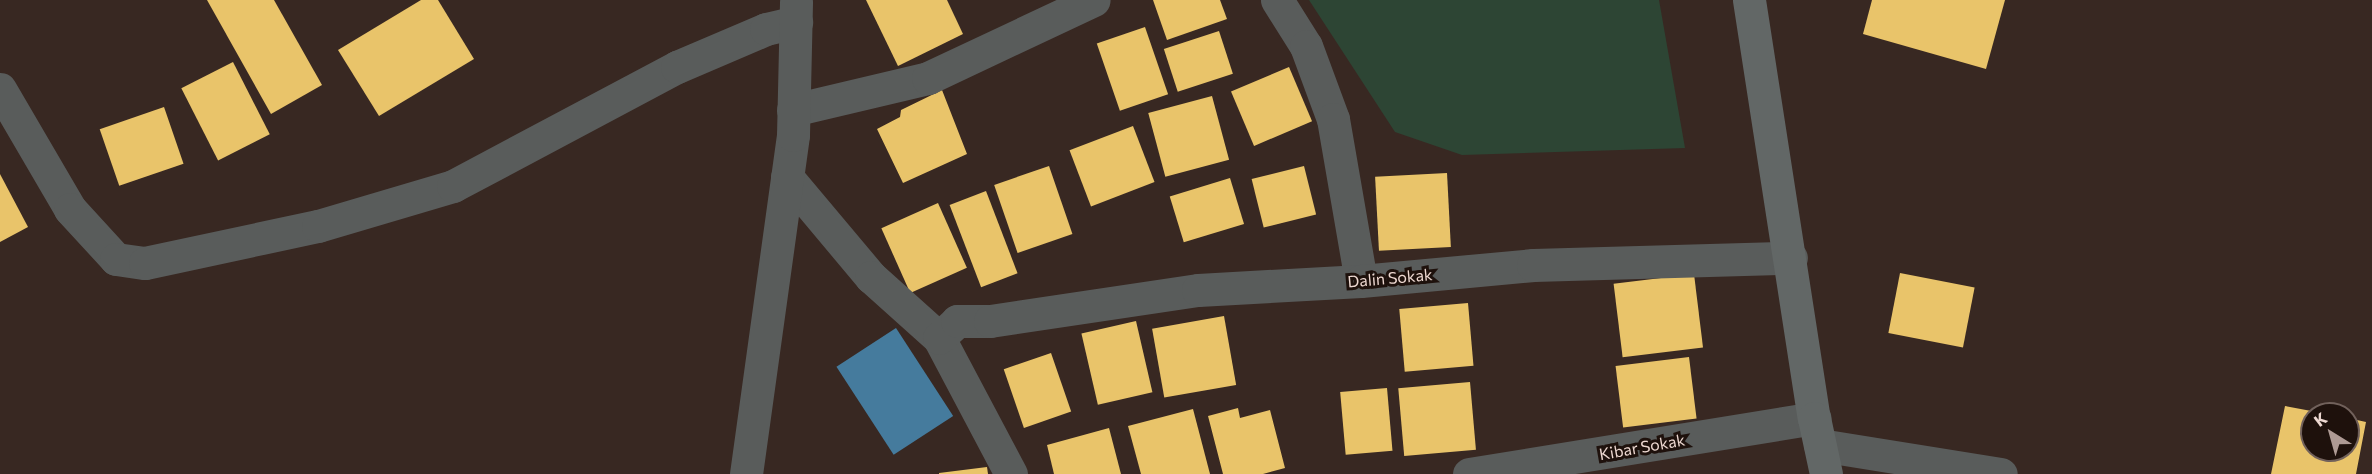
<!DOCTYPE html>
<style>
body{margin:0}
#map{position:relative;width:2372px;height:474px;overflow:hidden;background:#382822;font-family:Commissioner,sans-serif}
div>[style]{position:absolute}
.green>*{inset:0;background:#2d4534}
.homes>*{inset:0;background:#e9c46a;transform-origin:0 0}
.public>*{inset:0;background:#457b9d;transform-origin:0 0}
.street>*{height:33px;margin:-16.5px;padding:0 16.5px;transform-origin:16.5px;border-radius:16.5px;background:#595c5b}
.secondary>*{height:33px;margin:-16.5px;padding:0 16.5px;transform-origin:16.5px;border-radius:16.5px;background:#626766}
span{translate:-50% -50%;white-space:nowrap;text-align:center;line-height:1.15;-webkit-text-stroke:6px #1e110c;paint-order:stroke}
.street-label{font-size:16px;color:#edd8d1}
.north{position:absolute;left:2300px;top:402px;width:60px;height:60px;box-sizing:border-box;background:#1e110c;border:2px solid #71615b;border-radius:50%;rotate:323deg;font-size:16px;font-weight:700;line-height:24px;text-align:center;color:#edd8d1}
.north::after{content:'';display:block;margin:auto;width:21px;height:27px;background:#ae9a94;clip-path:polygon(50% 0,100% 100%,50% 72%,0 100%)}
</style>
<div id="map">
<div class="green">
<div style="clip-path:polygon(1309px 0,1659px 0,1685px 148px,1462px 155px,1395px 132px)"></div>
</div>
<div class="homes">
<div style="clip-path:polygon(207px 0,274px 0,322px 85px,271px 114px)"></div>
<div style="clip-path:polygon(421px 0,438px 0,474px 59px,379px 116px,338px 50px)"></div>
<div style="clip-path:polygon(866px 0,947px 0,963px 34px,898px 66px)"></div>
<div style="clip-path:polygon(1153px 0,1220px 0,1227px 19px,1167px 40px)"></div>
<div style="clip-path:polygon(1872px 0,2005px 0,1986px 69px,1863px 34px)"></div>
<div style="left:1145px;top:27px;width:71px;height:51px;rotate:71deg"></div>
<div style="left:1219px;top:31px;width:45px;height:58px;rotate:72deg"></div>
<div style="left:233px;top:62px;width:81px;height:58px;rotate:63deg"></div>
<div style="left:1289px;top:67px;width:59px;height:63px;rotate:67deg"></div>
<div style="clip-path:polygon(942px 90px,967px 154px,903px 183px,877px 129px,900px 117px,901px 110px)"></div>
<div style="left:1212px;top:96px;width:66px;height:66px;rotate:75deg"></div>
<div style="left:164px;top:107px;width:60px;height:68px;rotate:71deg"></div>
<div style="left:1133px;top:126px;width:60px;height:68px;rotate:69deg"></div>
<div style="left:1049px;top:166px;width:72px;height:58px;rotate:71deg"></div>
<div style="left:1304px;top:166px;width:50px;height:54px;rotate:76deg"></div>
<div style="left:1447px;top:173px;width:74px;height:72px;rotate:87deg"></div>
<div style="clip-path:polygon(0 174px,28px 227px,0 242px)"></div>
<div style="left:1230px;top:178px;width:48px;height:63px;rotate:73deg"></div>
<div style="left:986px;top:191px;width:88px;height:39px;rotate:69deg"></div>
<div style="left:938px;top:203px;width:71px;height:62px;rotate:66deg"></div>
<div style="left:1900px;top:273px;width:76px;height:61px;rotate:11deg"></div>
<div style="left:1694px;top:274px;width:74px;height:81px;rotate:83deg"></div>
<div style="left:1468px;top:303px;width:63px;height:69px;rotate:85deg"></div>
<div style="left:1224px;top:316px;width:70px;height:73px;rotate:80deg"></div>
<div style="left:1136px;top:321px;width:73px;height:56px;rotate:77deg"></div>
<div style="left:1051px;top:353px;width:62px;height:50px;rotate:71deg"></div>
<div style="left:1689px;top:357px;width:62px;height:74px;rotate:83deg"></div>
<div style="left:1470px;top:382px;width:68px;height:72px;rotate:85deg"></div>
<div style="left:1387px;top:388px;width:63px;height:47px;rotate:85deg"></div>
<div style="clip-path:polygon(2285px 406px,2322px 413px,2312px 414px,2312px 450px,2348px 450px,2348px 418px,2366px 422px,2356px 474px,2271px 474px)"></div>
<div style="clip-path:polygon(1238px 408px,1240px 418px,1270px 410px,1285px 468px,1263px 474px,1223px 474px,1208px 416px)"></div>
<div style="clip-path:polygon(1193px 409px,1210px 474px,1141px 474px,1128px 426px)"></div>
<div style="clip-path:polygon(1109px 428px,1121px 474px,1054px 474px,1047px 445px)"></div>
<div style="clip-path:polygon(987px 467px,988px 474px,939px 474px,939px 473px)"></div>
</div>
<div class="public">
<div style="left:896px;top:328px;width:105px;height:71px;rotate:57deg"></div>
</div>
<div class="street">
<div style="left:1277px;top:0;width:54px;rotate:57.8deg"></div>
<div style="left:1306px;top:46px;width:78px;rotate:69.7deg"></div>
<div style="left:1333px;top:119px;width:164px;rotate:80.2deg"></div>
<div style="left:0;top:89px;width:139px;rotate:59.7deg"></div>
<div style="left:70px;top:209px;width:68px;rotate:47.4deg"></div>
<div style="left:116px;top:259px;width:29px;rotate:8deg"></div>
<div style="left:145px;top:263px;width:177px;rotate:-12.1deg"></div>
<div style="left:318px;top:226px;width:141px;rotate:-16.5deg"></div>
<div style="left:453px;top:186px;width:254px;rotate:-28deg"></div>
<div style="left:677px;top:67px;width:97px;rotate:-23.1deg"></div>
<div style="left:766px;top:29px;width:31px;rotate:-13deg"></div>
<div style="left:793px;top:110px;width:139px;rotate:-13.3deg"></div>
<div style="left:928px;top:78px;width:183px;rotate:-25.2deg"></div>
<div style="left:787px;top:177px;width:131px;rotate:50deg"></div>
<div style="left:871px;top:277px;width:91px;rotate:41.9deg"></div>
<div style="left:1820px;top:445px;width:183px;rotate:9.1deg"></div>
<div style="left:746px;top:474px;width:342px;rotate:-82.1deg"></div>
<div style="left:793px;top:135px;width:133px;rotate:-88.7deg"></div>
<div style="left:1011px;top:474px;width:154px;rotate:-117.9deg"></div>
<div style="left:939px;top:338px;width:25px;rotate:-43deg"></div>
<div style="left:957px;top:321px;width:33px"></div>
<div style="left:990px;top:321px;width:210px;rotate:-8.5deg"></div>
<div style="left:1198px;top:290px;width:163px;rotate:-3.2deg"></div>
<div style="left:1361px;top:281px;width:173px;rotate:-5.3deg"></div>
<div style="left:1533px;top:265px;width:258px;rotate:-1.6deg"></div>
<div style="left:1469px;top:474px;width:350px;rotate:-9.2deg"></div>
</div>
<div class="secondary">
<div style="left:1749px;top:0;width:423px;rotate:81.2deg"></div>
<div style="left:1814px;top:418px;width:57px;rotate:77.9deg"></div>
</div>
<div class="street-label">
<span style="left:1390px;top:278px;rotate:-5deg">Dalin Sokak</span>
<span style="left:1642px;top:447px;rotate:-10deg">Kibar Sokak</span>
</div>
<div class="north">K</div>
</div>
